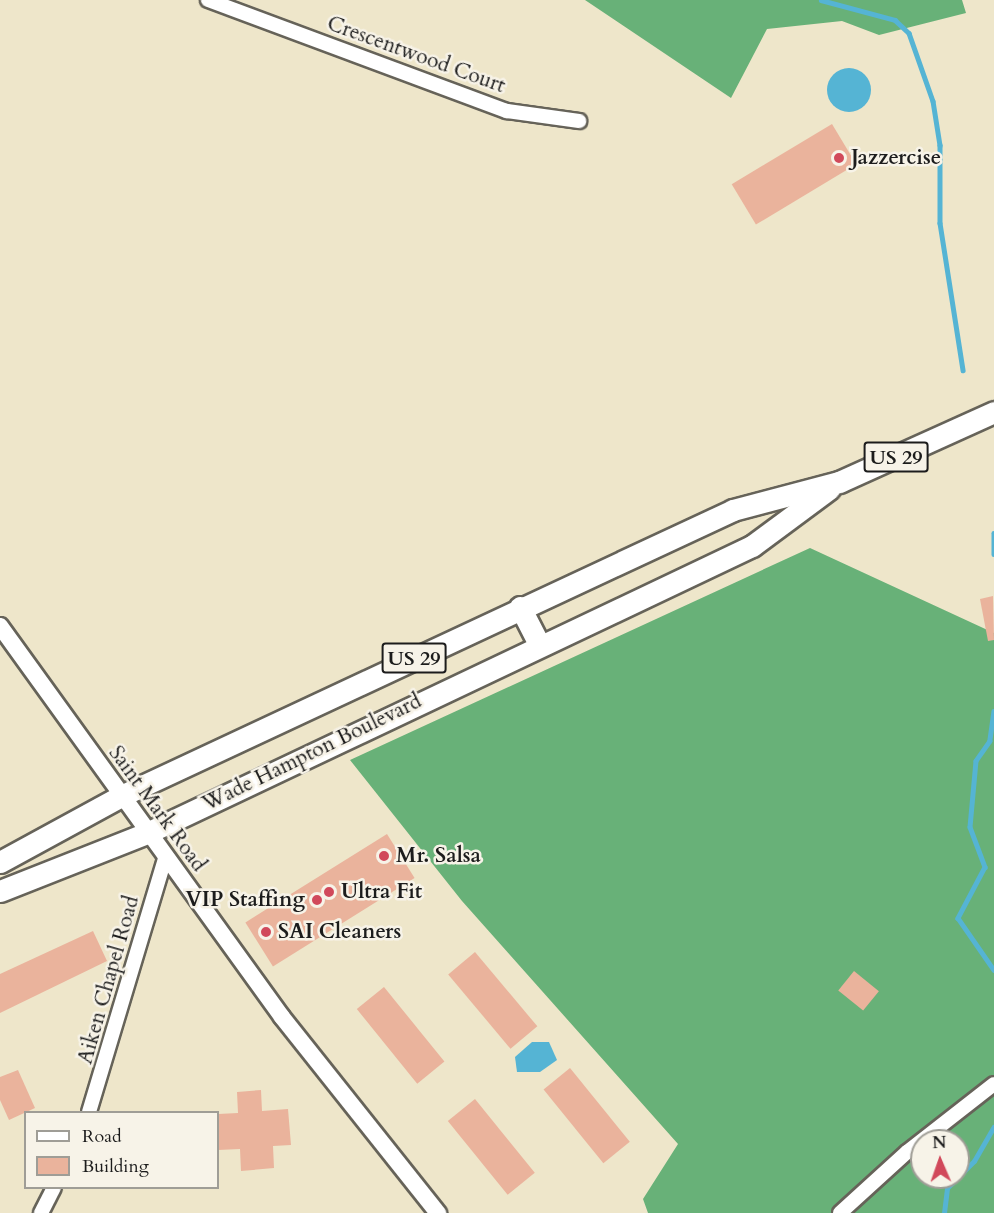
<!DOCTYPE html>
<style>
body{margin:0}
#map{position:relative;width:994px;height:1213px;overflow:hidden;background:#eee6ca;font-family:Cardo,serif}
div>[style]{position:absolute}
.forest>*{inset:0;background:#68b178}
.water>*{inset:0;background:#55b4d4}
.round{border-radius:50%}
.stream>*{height:4.5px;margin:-2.25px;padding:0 2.25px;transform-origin:2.25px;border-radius:2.25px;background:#55b4d4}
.building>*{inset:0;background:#eab39c;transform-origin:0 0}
.roads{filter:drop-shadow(2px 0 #666359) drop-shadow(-2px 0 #666359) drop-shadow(0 2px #666359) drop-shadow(0 -2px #666359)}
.minor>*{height:14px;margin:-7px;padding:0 7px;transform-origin:7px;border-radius:7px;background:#fff}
.tertiary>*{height:16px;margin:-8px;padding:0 8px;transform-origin:8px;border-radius:8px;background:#fff}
.primary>*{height:21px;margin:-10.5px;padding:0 10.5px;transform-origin:10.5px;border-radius:10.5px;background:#fff}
.dots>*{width:16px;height:16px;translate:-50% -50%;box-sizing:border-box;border:3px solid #f7f3e8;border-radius:50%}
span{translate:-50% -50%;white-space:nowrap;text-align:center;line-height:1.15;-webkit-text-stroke:5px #f7f3e8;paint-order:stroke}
.shield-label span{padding:2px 4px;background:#f7f3e8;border:2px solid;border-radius:4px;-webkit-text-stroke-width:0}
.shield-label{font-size:20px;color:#1c1c1c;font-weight:700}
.street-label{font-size:21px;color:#1c1c1c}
.poi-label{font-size:21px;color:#1c1c1c;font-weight:700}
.left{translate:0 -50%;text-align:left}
.right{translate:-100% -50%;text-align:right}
.legend{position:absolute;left:24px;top:1111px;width:195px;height:78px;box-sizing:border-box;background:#f7f3e8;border:2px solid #9f9d96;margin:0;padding:8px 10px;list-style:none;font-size:18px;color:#1c1c1c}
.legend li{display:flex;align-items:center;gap:12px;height:30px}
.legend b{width:30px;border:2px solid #9f9d96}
.north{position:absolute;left:910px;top:1129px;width:60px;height:60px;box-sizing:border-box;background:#f7f3e8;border:2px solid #9f9d96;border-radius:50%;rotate:358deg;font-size:16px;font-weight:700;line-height:24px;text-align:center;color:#1c1c1c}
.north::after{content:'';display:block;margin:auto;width:21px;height:27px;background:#d1495b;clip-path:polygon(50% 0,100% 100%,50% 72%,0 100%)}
</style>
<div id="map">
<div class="forest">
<div style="clip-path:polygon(585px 0,962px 0,966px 13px,879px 35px,842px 21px,767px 29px,731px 98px)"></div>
<div style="clip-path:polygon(evenodd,810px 548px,994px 633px,994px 1213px,648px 1213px,643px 1199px,678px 1144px,462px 901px,350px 760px,810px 548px,922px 1141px,958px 1141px,958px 1177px,922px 1177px,922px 1141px)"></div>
</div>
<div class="water">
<div class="round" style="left:827px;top:68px;width:44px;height:44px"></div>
<div style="clip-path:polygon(532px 1042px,549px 1042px,557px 1060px,540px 1072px,517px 1072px,515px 1057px)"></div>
</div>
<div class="stream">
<div style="left:821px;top:0;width:77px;rotate:15.1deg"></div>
<div style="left:895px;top:20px;width:19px;rotate:43deg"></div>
<div style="left:909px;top:33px;width:72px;rotate:70.6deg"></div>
<div style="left:933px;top:101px;width:45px;rotate:81deg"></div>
<div style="left:940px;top:145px;width:78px;rotate:90deg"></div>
<div style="left:940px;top:223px;width:149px;rotate:81.1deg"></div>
<div style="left:994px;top:533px;width:21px;rotate:90deg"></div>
<div style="left:994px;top:711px;width:30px;rotate:98deg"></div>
<div style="left:990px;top:741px;width:24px;rotate:125deg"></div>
<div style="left:976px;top:761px;width:66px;rotate:95.2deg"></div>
<div style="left:970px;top:827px;width:43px;rotate:69.4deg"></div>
<div style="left:985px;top:867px;width:58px;rotate:117.9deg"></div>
<div style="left:958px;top:918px;width:63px;rotate:55.3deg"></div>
<div style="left:944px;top:1213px;width:25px;rotate:-83deg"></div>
<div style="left:947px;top:1188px;width:38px;rotate:-45deg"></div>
<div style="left:974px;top:1161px;width:39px;rotate:-60deg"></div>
</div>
<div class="building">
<div style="left:832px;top:124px;width:47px;height:117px;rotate:59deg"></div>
<div style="clip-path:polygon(993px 596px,994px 640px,988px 641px,980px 599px)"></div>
<div style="left:387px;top:834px;width:52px;height:167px;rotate:58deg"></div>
<div style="clip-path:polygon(93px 931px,107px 961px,0 1013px,0 974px)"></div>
<div style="left:475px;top:952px;width:97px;height:35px;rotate:50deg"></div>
<div style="left:854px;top:971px;width:32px;height:25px;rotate:39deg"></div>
<div style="left:384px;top:987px;width:96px;height:35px;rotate:51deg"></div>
<div style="left:570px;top:1068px;width:95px;height:34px;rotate:51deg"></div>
<div style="clip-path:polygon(18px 1070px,35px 1108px,9px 1120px,0 1100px,0 1077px)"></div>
<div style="clip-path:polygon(261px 1090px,262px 1111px,288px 1109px,291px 1145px,273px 1146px,274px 1168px,241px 1171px,240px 1149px,218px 1150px,218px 1114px,238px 1113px,237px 1092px)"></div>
<div style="left:475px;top:1099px;width:95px;height:35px;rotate:51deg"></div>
</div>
<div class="roads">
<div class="minor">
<div style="left:208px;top:0;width:319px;rotate:20.4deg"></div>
<div style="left:507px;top:111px;width:73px;rotate:7.9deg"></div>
<div style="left:89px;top:1112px;width:265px;rotate:-73.3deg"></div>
<div style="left:41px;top:1213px;width:28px;rotate:-63deg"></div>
<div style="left:840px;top:1213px;width:91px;rotate:-42.3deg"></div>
<div style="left:907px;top:1152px;width:110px;rotate:-38deg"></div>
</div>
<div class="tertiary">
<div style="left:0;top:626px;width:482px;rotate:54.2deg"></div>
<div style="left:282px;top:1017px;width:251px;rotate:51.5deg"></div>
</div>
<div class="primary">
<div style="left:520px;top:607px;width:42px;rotate:62.8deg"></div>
<div style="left:0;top:862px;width:140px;rotate:-28.6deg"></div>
<div style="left:123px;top:795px;width:673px;rotate:-25.04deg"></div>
<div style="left:733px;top:510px;width:110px;rotate:-14.8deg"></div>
<div style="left:839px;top:482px;width:170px;rotate:-24.3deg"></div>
<div style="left:0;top:891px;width:158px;rotate:-21.5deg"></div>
<div style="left:147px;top:833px;width:670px;rotate:-25.38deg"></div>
<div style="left:752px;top:546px;width:96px;rotate:-36.5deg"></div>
</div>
</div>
<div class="dots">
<div style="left:839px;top:158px;background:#d1495b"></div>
<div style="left:384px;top:856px;background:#d1495b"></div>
<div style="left:329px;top:892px;background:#d1495b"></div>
<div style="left:317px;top:900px;background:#d1495b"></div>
<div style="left:266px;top:932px;background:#d1495b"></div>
</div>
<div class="shield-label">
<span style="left:896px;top:457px">US 29</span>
<span style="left:414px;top:658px">US 29</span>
</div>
<div class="street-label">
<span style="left:416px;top:55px;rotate:20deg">Crescentwood Court</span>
<span style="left:312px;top:753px;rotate:-26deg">Wade Hampton Boulevard</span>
<span style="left:157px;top:809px;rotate:54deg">Saint Mark Road</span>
<span style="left:109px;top:980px;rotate:-74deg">Aiken Chapel Road</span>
</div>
<div class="poi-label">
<span class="left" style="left:851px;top:158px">Jazzercise</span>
<span class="left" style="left:396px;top:856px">Mr. Salsa</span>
<span class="left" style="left:341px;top:892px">Ultra Fit</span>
<span class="right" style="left:305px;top:900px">VIP Staffing</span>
<span class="left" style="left:278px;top:932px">SAI Cleaners</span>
</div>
<ul class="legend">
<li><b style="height:8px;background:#fff"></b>Road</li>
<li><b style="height:16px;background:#eab39c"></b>Building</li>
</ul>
<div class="north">N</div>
</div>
